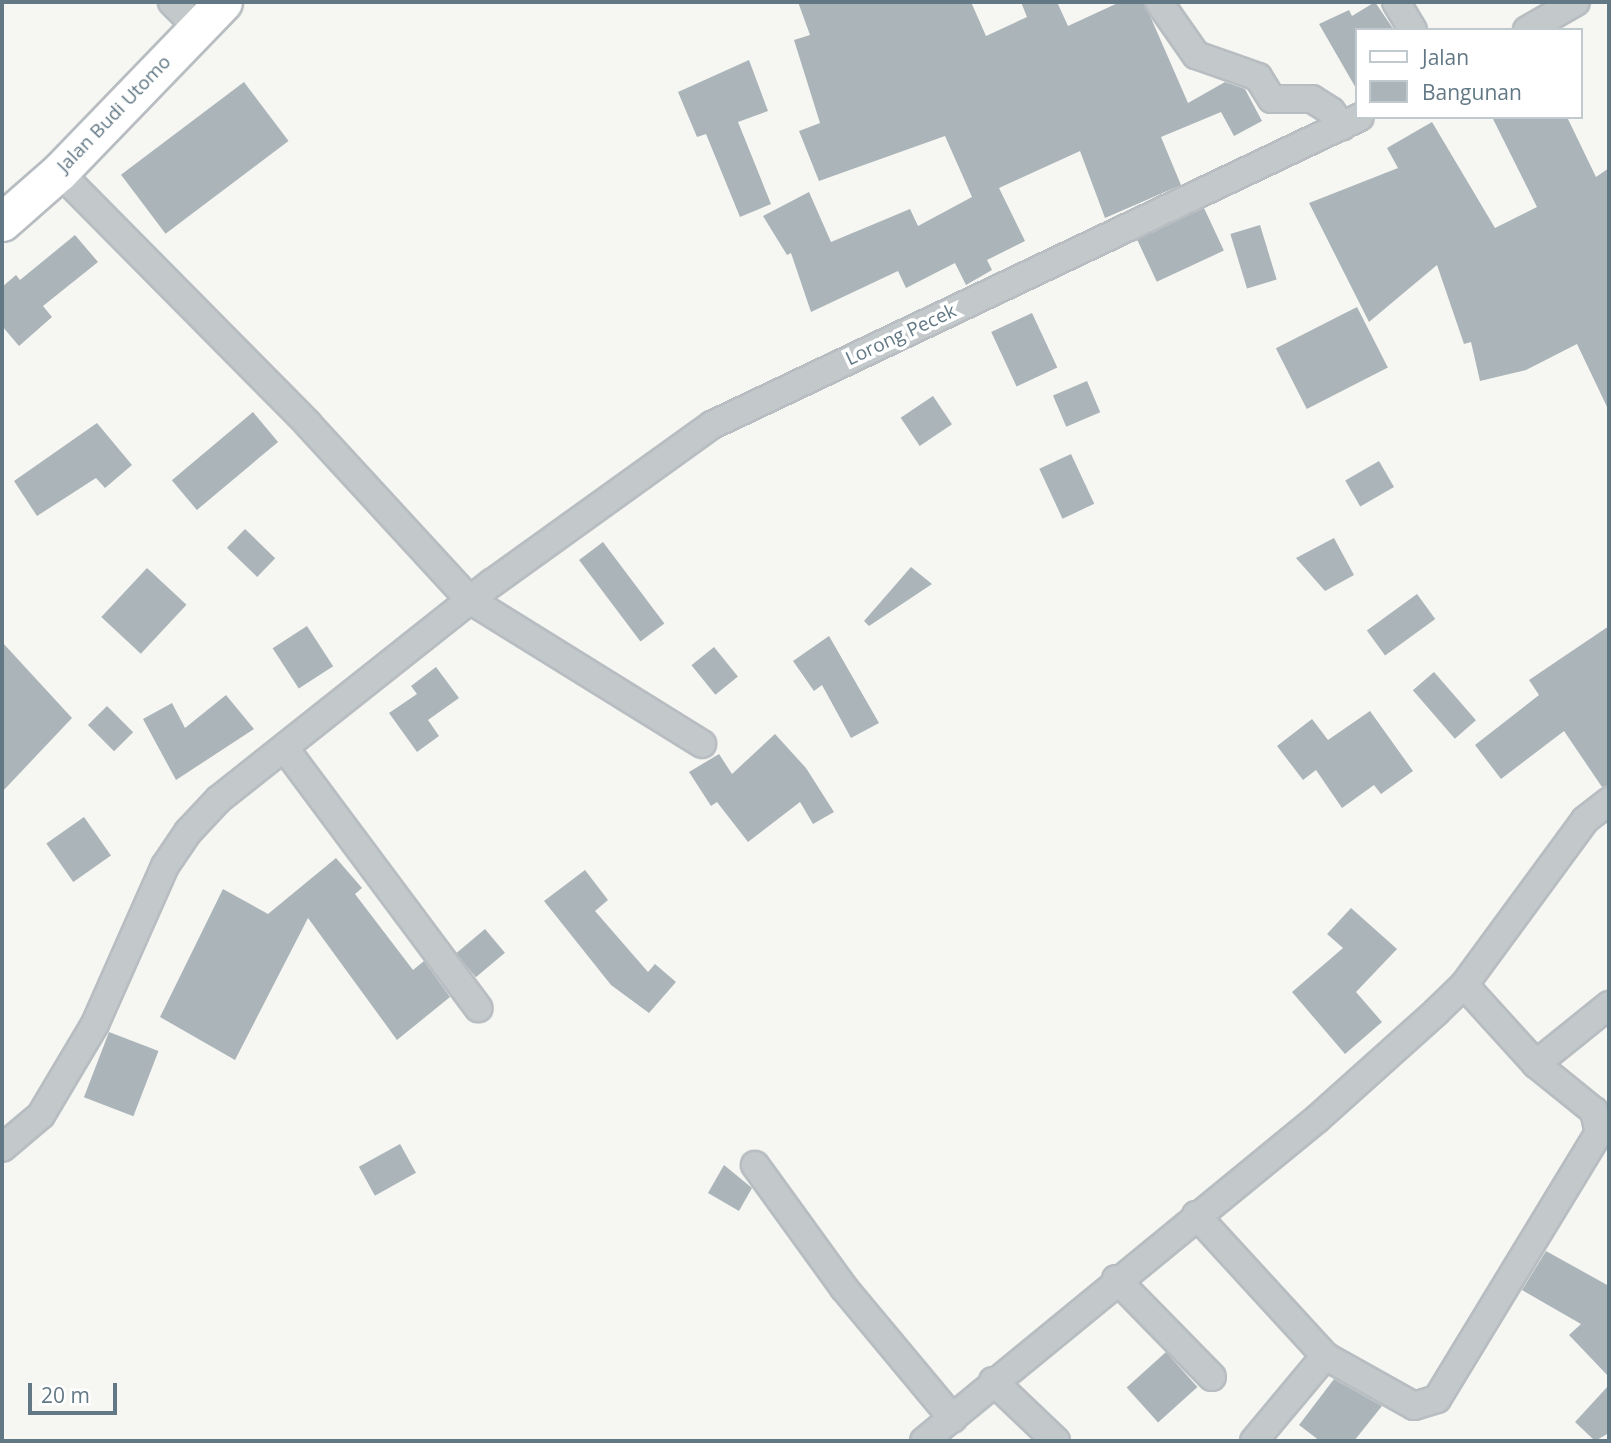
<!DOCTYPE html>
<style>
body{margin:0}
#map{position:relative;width:1611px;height:1443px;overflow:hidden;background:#f6f6f2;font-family:"Open Sans",sans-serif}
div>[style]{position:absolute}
.building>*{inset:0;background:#abb5b9;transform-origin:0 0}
.roads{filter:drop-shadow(2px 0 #b7bdc1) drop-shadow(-2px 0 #b7bdc1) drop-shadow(0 2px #b7bdc1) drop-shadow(0 -2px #b7bdc1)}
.street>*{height:26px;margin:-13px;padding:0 13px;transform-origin:13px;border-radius:13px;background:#c3c8ca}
.secondary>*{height:37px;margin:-18.5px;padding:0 18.5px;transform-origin:18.5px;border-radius:18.5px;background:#fff}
span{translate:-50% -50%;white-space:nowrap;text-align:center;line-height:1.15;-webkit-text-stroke:7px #fff;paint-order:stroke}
.street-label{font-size:19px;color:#627885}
.frame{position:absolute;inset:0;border:4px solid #627885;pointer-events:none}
.legend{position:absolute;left:1355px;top:28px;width:228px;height:91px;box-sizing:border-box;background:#fff;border:2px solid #c0c9ce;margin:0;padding:9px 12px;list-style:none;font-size:21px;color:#627885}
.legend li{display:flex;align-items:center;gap:14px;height:35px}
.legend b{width:35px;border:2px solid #c0c9ce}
.scale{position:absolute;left:28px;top:1383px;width:89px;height:32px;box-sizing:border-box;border:4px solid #627885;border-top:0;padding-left:9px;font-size:21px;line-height:24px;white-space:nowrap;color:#627885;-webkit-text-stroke:5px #fff;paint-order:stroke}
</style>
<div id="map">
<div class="building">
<div style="clip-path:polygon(798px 2px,971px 2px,986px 36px,1027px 17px,1021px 2px,1057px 2px,1068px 26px,1120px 2px,1144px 2px,1188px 103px,1225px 82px,1245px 89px,1262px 121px,1234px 136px,1221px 112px,1161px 137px,1181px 185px,1105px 218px,1080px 151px,999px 188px,1025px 241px,987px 260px,992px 270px,966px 285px,955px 263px,906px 288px,898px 271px,811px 312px,791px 253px,787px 255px,763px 216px,809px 192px,831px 242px,910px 209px,918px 226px,972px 197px,945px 136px,819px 181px,799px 131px,820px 123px,794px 40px,810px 35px)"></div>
<div style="clip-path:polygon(1375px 2px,1394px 30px,1357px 30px,1357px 90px,1319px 24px,1349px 10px,1352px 16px)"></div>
<div style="clip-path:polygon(749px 60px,768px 111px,738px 122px,771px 204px,740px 217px,706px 134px,697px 137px,678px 92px)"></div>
<div style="left:244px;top:82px;width:74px;height:154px;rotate:53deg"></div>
<div style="clip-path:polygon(1492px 117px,1567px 117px,1596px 177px,1609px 168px,1609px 411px,1577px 344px,1526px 370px,1480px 381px,1471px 342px,1464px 344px,1437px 265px,1369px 322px,1309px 203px,1398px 168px,1387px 148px,1432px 122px,1495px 228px,1537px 207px)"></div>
<div style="left:1204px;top:208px;width:47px;height:74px;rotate:65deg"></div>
<div style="left:1260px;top:225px;width:57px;height:31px;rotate:73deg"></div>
<div style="clip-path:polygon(75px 235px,98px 262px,43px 306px,52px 317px,19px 346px,2px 326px,2px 287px,16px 275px,20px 280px)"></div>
<div style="left:1357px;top:307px;width:68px;height:91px;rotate:63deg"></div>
<div style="left:1032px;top:313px;width:60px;height:45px;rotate:65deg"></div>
<div style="left:1087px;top:381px;width:34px;height:37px;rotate:67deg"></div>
<div style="left:933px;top:396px;width:34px;height:39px;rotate:56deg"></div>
<div style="left:253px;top:412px;width:39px;height:106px;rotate:50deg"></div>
<div style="clip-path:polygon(97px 423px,132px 465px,105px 488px,96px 478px,37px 516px,14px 481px)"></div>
<div style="left:1071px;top:454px;width:55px;height:35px;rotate:65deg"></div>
<div style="left:1379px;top:461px;width:30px;height:39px;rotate:60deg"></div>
<div style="left:245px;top:529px;width:42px;height:26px;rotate:44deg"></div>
<div style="clip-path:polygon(1334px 538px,1354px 575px,1325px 591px,1296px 558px)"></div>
<div style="left:603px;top:542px;width:102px;height:30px;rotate:53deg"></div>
<div style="clip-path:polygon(911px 567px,932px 584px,869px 626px,864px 621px)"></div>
<div style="left:147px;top:568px;width:54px;height:67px;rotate:43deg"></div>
<div style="left:1417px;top:594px;width:31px;height:62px;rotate:54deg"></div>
<div style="left:307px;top:626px;width:48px;height:41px;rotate:57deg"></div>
<div style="clip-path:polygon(1609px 626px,1609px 786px,1602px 787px,1564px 731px,1501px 779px,1475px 745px,1539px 695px,1529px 680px)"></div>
<div style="clip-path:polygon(829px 636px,879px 723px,851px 738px,822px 685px,814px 691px,793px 661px)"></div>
<div style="clip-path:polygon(2px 642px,72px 718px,2px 792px)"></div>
<div style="left:714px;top:647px;width:38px;height:29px;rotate:51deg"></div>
<div style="clip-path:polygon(436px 667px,459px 698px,428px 720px,439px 736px,417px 752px,389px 713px,417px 694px,411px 686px)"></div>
<div style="left:1434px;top:672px;width:64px;height:28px;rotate:49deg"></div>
<div style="clip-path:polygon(226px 695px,254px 729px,176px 780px,143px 719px,172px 703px,185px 728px)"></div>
<div style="left:107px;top:706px;width:37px;height:27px;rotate:45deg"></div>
<div style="clip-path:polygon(1370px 711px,1413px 771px,1381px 794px,1374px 785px,1342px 808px,1316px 770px,1303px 780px,1277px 746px,1312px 719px,1328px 740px)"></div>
<div style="clip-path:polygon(775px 734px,806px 768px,834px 812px,813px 824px,800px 802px,748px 842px,717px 802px,711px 806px,689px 772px,719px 754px,732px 774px)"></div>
<div style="left:84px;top:817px;width:47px;height:46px;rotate:55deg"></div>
<div style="clip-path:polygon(336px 858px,362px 888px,355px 894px,413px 970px,424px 961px,450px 997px,397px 1040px,308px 918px,235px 1060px,160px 1017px,223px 889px,268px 914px)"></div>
<div style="clip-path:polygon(585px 870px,608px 900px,595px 911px,648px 972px,655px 964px,676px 982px,649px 1013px,611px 985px,544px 901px)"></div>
<div style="clip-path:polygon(1351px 908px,1397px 949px,1356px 992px,1382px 1022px,1345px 1054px,1292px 992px,1343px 948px,1327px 934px)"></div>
<div style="left:485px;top:929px;width:31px;height:38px;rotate:50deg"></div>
<div style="left:109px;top:1032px;width:53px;height:70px;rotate:21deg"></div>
<div style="left:400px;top:1144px;width:33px;height:47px;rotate:61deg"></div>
<div style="clip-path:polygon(724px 1165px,752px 1188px,739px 1211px,708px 1193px)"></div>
<div style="clip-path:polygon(1546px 1251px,1609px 1286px,1609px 1377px,1569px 1335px,1581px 1324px,1522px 1290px)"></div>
<div style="left:1166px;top:1352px;width:47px;height:53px;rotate:48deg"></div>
<div style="clip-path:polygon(1334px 1379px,1382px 1406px,1354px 1441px,1320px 1441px,1299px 1425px)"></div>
<div style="clip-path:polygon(1609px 1385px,1609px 1433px,1595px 1441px,1575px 1422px)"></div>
</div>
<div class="roads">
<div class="street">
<div style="left:172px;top:2px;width:35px;rotate:45deg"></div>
<div style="left:1159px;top:2px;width:65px;rotate:55.1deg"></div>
<div style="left:1196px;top:55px;width:66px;rotate:19.5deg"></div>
<div style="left:1258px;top:77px;width:26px;rotate:58deg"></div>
<div style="left:1272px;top:99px;width:40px"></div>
<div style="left:1312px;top:99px;width:22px;rotate:32deg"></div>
<div style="left:1331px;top:111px;width:19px;rotate:54deg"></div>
<div style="left:1396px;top:2px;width:33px;rotate:59deg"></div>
<div style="left:1527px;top:30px;width:56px;rotate:-29.7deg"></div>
<div style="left:59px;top:172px;width:354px;rotate:45.3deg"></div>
<div style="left:308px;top:424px;width:239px;rotate:47.4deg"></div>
<div style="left:470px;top:600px;width:273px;rotate:31.8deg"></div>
<div style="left:286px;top:750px;width:322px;rotate:53.3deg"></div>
<div style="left:1536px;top:1064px;width:94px;rotate:-38.9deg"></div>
<div style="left:2px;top:1148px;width:51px;rotate:-40.2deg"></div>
<div style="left:41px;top:1115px;width:106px;rotate:-59.3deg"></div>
<div style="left:95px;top:1024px;width:173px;rotate:-66.1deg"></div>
<div style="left:165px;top:866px;width:41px;rotate:-55.9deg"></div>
<div style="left:188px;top:832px;width:45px;rotate:-46.8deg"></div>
<div style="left:219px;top:799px;width:348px;rotate:-38.4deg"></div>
<div style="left:492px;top:583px;width:271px;rotate:-35.7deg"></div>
<div style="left:712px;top:425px;width:717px;rotate:-25.42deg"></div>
<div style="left:755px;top:1165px;width:152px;rotate:54.1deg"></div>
<div style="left:844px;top:1288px;width:170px;rotate:50.2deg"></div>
<div style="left:1196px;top:1215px;width:191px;rotate:47.5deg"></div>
<div style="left:1325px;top:1356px;width:102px;rotate:29.3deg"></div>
<div style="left:1414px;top:1406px;width:24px;rotate:-17deg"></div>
<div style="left:1437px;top:1399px;width:311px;rotate:-58.7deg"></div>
<div style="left:1599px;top:1133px;width:23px;rotate:-103deg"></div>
<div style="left:1594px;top:1111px;width:75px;rotate:-141deg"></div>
<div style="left:1536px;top:1064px;width:107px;rotate:-132.3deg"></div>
<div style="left:1116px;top:1279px;width:137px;rotate:45.6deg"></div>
<div style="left:993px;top:1381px;width:87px;rotate:43.6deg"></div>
<div style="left:924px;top:1441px;width:509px;rotate:-39.34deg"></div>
<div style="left:1318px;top:1118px;width:159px;rotate:-41.9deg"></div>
<div style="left:1436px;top:1012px;width:39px;rotate:-44deg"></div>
<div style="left:1464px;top:985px;width:205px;rotate:-53.7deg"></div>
<div style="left:1585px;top:820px;width:31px;rotate:-38deg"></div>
<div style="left:1254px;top:1441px;width:111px;rotate:-50.1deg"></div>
</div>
<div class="secondary">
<div style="left:2px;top:222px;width:76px;rotate:-41.3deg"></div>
<div style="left:59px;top:172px;width:236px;rotate:-46deg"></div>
</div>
</div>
<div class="street-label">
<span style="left:114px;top:114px;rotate:-46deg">Jalan Budi Utomo</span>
<span style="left:901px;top:335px;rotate:-25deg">Lorong Pecek</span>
</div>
<div class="frame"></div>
<ul class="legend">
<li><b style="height:9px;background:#fff"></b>Jalan</li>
<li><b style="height:19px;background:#abb5b9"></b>Bangunan</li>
</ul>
<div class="scale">20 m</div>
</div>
